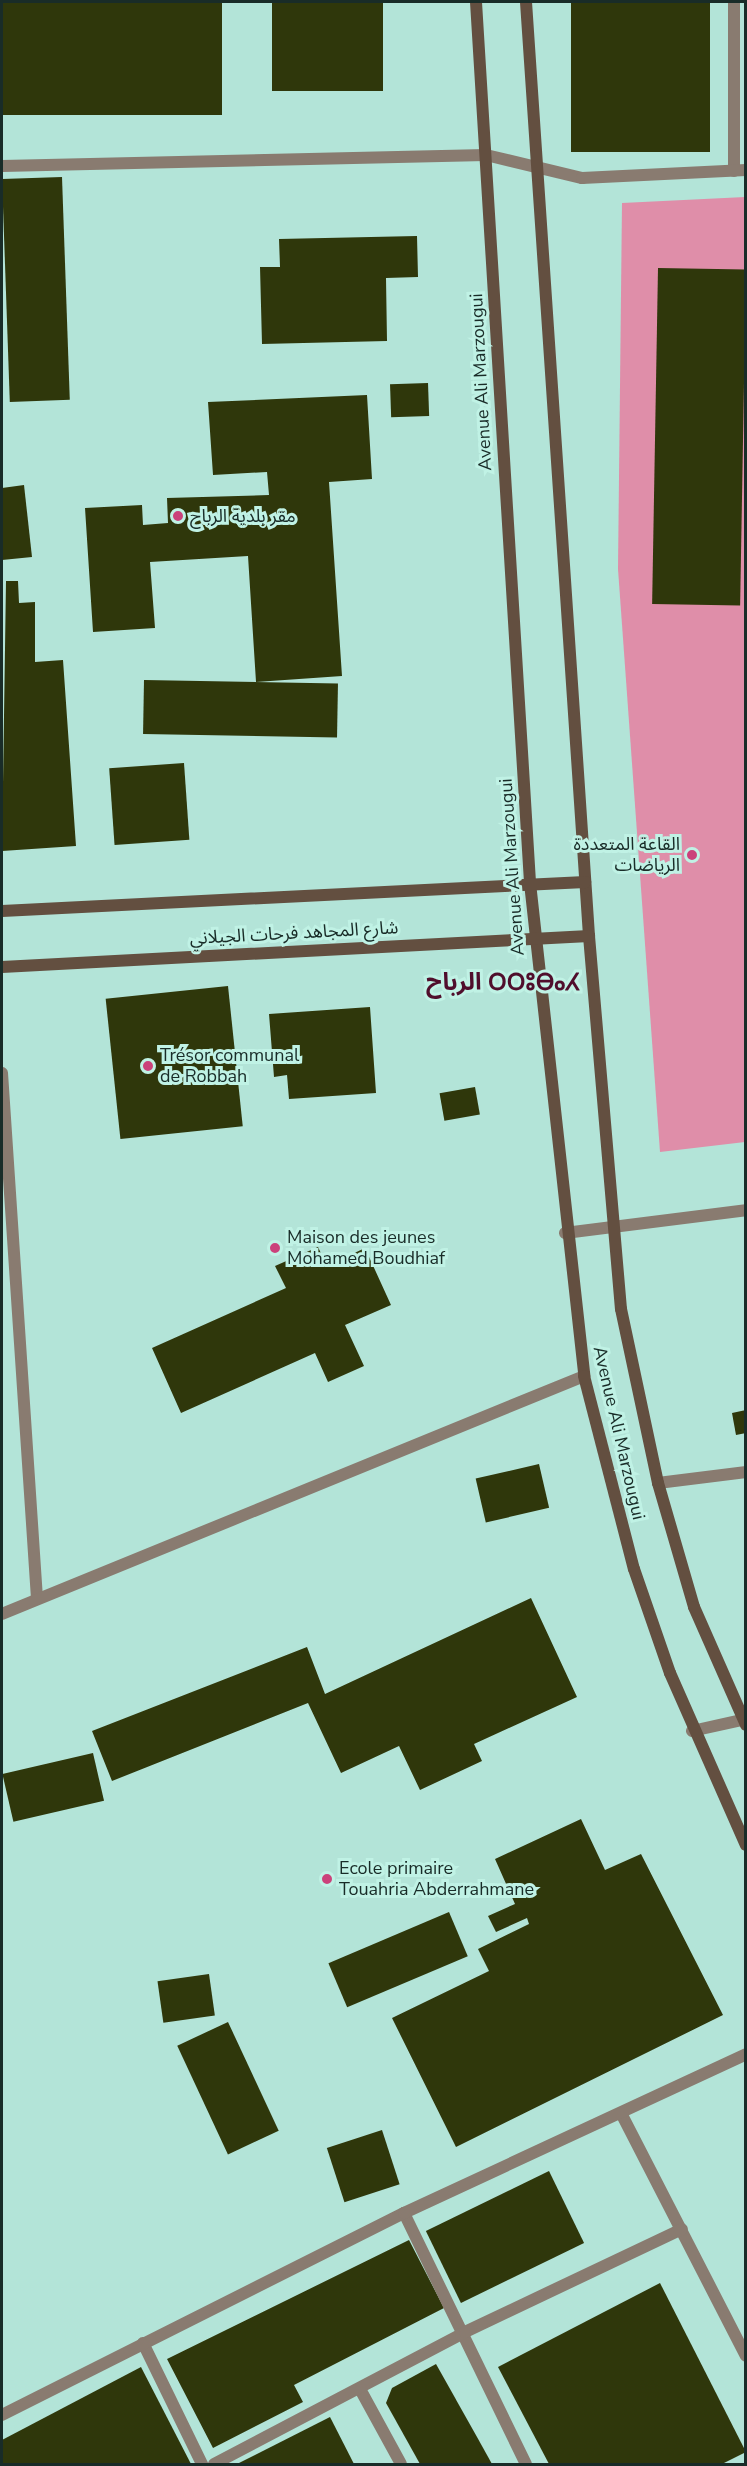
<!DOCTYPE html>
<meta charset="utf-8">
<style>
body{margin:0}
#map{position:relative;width:747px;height:2466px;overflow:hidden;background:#b3e4d8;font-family:"Nunito Sans","Noto Sans Arabic","Noto Sans Tifinagh",sans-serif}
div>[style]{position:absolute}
.green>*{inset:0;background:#df8ea9}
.building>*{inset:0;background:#2f370b;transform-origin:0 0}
.street>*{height:12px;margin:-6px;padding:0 6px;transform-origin:6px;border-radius:6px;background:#897b70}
.secondary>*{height:12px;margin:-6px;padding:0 6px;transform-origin:6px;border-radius:6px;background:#634f40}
.dots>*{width:16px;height:16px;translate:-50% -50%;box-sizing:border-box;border:3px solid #c0f2e5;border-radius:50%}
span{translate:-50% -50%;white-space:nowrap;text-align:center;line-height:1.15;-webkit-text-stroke:6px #c0f2e5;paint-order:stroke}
.street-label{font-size:18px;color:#192c28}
.poi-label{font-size:18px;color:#192c28}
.left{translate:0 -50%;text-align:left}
.right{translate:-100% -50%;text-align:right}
.district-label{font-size:24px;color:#500e2c;font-weight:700}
.frame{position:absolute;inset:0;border:3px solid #192c28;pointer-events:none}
</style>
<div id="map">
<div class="green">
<div style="clip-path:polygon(745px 197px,745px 1142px,660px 1152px,618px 569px,622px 203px)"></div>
</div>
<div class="building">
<div style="left:2px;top:2px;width:220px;height:113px"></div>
<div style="left:272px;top:2px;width:111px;height:89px"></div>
<div style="left:571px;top:2px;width:139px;height:150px"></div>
<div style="left:62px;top:177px;width:223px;height:60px;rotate:88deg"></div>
<div style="clip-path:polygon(417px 236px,418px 277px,386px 278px,387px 341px,262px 344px,260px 267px,280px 267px,279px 239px)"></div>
<div style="left:658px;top:268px;width:88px;height:336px;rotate:1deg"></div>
<div style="left:428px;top:383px;width:33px;height:38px;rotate:88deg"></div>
<div style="clip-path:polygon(367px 395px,372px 479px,329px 482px,342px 676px,256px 682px,248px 556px,150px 562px,155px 628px,93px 632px,85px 508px,142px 505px,143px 525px,168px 523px,167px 498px,269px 495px,267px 472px,213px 475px,208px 402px)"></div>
<div style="clip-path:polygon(24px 485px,32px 557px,2px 560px,2px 488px)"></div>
<div style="clip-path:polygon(6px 581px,18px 581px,19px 603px,35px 602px,35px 662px,63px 660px,76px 846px,2px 851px)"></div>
<div style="left:144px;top:680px;width:194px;height:54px;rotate:1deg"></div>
<div style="left:184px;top:763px;width:77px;height:75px;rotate:86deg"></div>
<div style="left:228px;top:986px;width:141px;height:123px;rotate:84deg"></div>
<div style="clip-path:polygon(370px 1007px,376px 1093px,289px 1099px,287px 1075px,274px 1077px,269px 1014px)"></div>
<div style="left:475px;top:1087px;width:28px;height:36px;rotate:80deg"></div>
<div style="clip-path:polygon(318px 1247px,327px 1266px,365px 1248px,391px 1305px,345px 1325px,364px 1366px,328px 1382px,315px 1353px,181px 1413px,152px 1348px,286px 1288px,275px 1266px)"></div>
<div style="clip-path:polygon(746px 1410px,746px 1433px,736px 1435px,732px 1413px)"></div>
<div style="left:539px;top:1464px;width:45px;height:65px;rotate:77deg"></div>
<div style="clip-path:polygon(531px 1598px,577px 1697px,474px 1744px,482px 1761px,420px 1790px,399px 1746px,341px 1773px,308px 1703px,112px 1781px,92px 1731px,307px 1647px,325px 1694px)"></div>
<div style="left:93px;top:1753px;width:49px;height:93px;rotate:77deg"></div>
<div style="clip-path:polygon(581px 1819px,605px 1870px,641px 1854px,723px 2015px,456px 2147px,392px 2018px,489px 1971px,478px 1949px,529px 1924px,527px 1918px,496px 1932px,488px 1916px,515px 1904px,495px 1859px)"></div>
<div style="left:449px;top:1912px;width:48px;height:131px;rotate:67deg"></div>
<div style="left:209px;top:1974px;width:42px;height:52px;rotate:82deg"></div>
<div style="left:228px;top:2022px;width:120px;height:56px;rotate:65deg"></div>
<div style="left:382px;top:2130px;width:57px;height:58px;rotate:72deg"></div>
<div style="left:549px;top:2171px;width:80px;height:137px;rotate:64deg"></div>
<div style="clip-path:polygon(409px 2240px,444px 2308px,294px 2385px,303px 2402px,213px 2448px,167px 2359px)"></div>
<div style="clip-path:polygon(660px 2283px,746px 2452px,722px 2464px,549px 2464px,498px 2367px)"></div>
<div style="clip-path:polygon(436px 2364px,477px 2437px,492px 2464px,420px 2464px,386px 2403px,392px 2388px)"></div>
<div style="clip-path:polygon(141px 2367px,191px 2464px,2px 2464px,2px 2440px)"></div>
<div style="clip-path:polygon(330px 2417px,354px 2464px,237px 2464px)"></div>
</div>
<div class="street">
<div style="left:734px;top:2px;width:169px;rotate:90deg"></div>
<div style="left:2px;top:166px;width:484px;rotate:-1.3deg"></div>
<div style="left:486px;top:155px;width:99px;rotate:13.5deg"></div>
<div style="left:582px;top:178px;width:164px;rotate:-2.8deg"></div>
<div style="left:2px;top:1073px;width:526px;rotate:86.19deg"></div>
<div style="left:565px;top:1233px;width:182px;rotate:-7.2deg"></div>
<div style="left:658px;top:1483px;width:89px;rotate:-7.1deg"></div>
<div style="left:2px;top:1614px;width:629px;rotate:-22.24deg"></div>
<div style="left:692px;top:1731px;width:55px;rotate:-12.5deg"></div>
<div style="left:621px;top:2113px;width:273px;rotate:62.8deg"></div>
<div style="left:404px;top:2213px;width:279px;rotate:64.1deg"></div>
<div style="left:143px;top:2343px;width:135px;rotate:64deg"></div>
<div style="left:360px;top:2389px;width:85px;rotate:61.3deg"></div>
<div style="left:2px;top:2415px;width:450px;rotate:-26.7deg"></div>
<div style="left:404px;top:2213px;width:377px;rotate:-24.9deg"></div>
<div style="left:214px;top:2464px;width:284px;rotate:-27.7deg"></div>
<div style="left:465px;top:2332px;width:240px;rotate:-25.4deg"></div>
</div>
<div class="secondary">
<div style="left:476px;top:2px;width:883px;rotate:86.49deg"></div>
<div style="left:530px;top:883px;width:496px;rotate:83.7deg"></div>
<div style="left:584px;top:1376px;width:199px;rotate:75.5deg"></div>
<div style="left:634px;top:1569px;width:110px;rotate:70.9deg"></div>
<div style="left:670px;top:1673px;width:188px;rotate:66.2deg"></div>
<div style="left:526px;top:2px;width:936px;rotate:86.14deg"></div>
<div style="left:589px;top:936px;width:374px;rotate:85.1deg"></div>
<div style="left:621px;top:1309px;width:178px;rotate:78deg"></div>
<div style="left:658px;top:1483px;width:129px;rotate:73.8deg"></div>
<div style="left:694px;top:1607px;width:129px;rotate:66.2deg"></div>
<div style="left:2px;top:911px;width:584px;rotate:-2.85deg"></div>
<div style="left:2px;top:967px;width:588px;rotate:-3.02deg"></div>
</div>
<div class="dots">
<div style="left:178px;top:516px;background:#cb427b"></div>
<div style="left:692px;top:855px;background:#cb427b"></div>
<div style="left:148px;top:1066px;background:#cb427b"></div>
<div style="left:275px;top:1248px;background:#cb427b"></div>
<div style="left:327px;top:1879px;background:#cb427b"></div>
</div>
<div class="street-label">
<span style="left:481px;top:382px;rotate:-93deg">Avenue Ali Marzougui</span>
<span style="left:512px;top:867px;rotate:-94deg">Avenue Ali Marzougui</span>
<span style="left:294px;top:933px;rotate:-3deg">شارع المجاهد فرحات الجيلاني</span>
<span style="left:619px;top:1433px;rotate:77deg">Avenue Ali Marzougui</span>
</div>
<div class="poi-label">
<span class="left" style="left:190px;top:516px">مقر بلدية الرباح</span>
<span class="right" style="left:680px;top:855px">القاعة المتعددة<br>الرياضات</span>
<span class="left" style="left:160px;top:1066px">Trésor communal<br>de Robbah</span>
<span class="left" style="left:287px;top:1248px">Maison des jeunes<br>Mohamed Boudhiaf</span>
<span class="left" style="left:339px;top:1879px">Ecole primaire<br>Touahria Abderrahmane</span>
</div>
<div class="district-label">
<span style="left:503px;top:983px">الرباح ⵔⵔⵓⴱⴰⵃ</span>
</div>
<div class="frame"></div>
</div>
